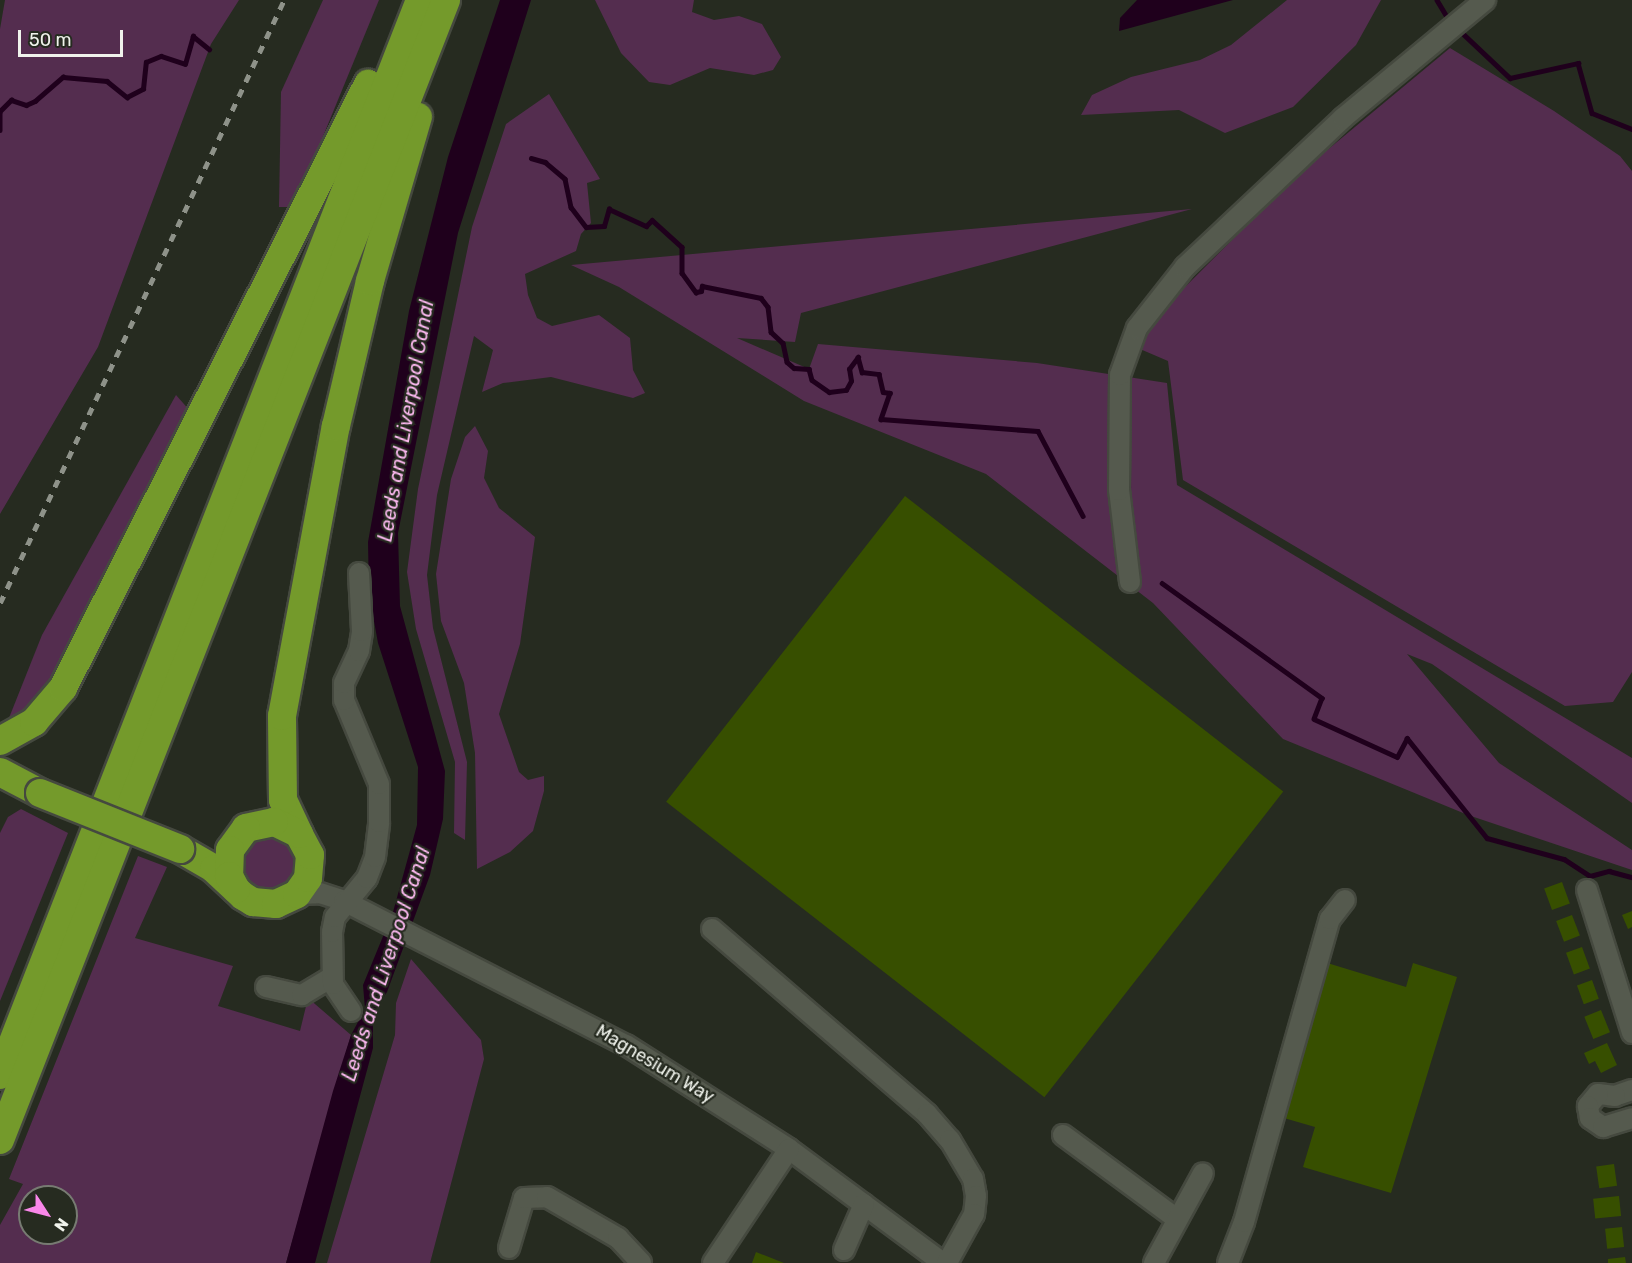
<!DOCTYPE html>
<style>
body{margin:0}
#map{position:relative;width:1632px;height:1263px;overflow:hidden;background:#262b20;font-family:Rubik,sans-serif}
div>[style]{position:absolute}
.green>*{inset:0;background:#542d4f}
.water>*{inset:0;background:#1f001c}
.stream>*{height:4.5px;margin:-2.25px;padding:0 2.25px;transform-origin:2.25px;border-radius:2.25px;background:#1f001c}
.building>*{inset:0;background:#374f00;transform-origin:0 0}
.roads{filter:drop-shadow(2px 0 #45493f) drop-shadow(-2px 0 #45493f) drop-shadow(0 2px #45493f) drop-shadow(0 -2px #45493f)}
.minor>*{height:20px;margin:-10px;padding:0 10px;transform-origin:10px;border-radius:10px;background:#555a4e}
.highway>*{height:28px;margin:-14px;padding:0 14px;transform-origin:14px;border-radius:14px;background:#749a2b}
.rail>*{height:4.5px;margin-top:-2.25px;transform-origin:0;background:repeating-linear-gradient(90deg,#8e9289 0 8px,transparent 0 16px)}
.bridges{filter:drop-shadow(2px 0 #45493f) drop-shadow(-2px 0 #45493f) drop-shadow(0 2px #45493f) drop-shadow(0 -2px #45493f)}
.highway-bridge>*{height:28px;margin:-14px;padding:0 14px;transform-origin:14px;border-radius:14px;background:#749a2b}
span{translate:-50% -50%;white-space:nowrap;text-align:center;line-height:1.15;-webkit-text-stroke:4.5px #262b20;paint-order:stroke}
.street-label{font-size:18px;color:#f0f3ec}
.water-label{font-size:20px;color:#febaf2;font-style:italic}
.north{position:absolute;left:18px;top:1185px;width:60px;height:60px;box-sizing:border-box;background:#262b20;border:2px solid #777b72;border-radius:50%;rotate:126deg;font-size:16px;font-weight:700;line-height:24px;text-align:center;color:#f0f3ec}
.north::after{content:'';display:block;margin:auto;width:21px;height:27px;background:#f987e9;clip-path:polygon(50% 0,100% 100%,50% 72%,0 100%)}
.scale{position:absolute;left:18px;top:30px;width:105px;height:27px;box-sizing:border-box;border:3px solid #f0f3ec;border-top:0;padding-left:8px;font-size:18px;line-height:21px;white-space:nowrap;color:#f0f3ec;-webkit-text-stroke:4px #262b20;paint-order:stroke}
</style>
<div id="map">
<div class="green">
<div style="clip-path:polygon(5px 0,239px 0,211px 44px,98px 347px,0 514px,0 29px)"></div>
<div style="clip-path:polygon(323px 0,379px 0,294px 207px,279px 207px,281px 92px)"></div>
<div style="clip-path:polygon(595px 0,694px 0,692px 12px,714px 20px,739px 16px,762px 24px,781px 57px,773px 70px,754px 75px,710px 68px,670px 85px,649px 82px,621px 53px)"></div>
<div style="clip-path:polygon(1287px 0,1381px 0,1356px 45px,1293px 107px,1225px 133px,1179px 110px,1081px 115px,1092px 95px,1131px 77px,1200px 60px,1231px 45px)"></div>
<div style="clip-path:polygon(1450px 48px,1554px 111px,1620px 156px,1632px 171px,1632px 672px,1613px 702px,1565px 706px,1183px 480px,1168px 361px,1140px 349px,1153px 319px,1296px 176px)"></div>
<div style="clip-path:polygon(549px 94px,600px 179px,587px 183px,591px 223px,581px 234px,576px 251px,525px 274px,528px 295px,537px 318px,552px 326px,599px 315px,630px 338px,633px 370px,645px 393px,633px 398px,551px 377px,503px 383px,482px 392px,493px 350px,474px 336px,437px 495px,427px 575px,433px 628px,467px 762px,465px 840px,454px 833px,455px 762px,416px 629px,407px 572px,418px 489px,472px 227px,506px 124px)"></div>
<div style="clip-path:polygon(1192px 209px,801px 313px,795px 342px,737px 338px,809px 369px,818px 344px,1037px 363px,1167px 383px,1177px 485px,1632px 758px,1632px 803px,1432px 664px,1407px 654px,1499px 763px,1632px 850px,1632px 870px,1468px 815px,1283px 739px,1153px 603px,986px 474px,804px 401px,619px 287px,571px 265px)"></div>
<div style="clip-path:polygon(176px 395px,191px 412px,49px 694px,5px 728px,42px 635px)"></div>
<div style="clip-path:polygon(475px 426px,488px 451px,484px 478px,499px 508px,535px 537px,520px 644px,499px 714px,519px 772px,528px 780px,544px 776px,544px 791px,533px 831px,510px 852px,477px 869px,475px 753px,464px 683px,441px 621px,436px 574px,451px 479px,465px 437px)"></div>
<div style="clip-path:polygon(21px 809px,68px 833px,0 1001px,0 833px,8px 817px)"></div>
<div style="clip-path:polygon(289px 835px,302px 871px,278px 892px,257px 889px,243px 873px,241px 854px,252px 837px)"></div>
<div style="clip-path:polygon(evenodd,138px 856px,167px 867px,135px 938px,233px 966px,218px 1006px,300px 1031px,308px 998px,351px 1035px,286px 1263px,0 1263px,0 1225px,23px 1184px,9px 1179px,138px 856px,30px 1197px,66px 1197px,66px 1233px,30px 1233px,30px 1197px)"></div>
<div style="clip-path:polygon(411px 959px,481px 1040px,484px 1059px,430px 1263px,327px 1263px,395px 1035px,396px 1003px)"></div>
</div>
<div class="water">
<div style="clip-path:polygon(500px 0,531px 0,458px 233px,398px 533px,400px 606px,445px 771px,443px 819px,430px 875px,387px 992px,373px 1014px,373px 1048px,315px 1263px,286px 1263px,333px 1091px,351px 1035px,365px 1009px,363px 985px,393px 912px,417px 825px,418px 767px,378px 643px,369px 594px,368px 542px,409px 311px,448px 157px)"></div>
<div style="clip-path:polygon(1137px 0,1233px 0,1119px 31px,1120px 18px)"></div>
</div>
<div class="stream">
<div style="left:1437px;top:0;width:27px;rotate:59deg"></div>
<div style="left:1457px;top:28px;width:73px;rotate:43.3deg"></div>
<div style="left:1510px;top:78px;width:70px;rotate:-12.4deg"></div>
<div style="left:1578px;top:63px;width:52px;rotate:74.4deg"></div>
<div style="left:1592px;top:113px;width:43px;rotate:21.8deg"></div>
<div style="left:0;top:111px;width:16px;rotate:-45deg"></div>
<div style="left:11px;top:100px;width:16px;rotate:18deg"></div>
<div style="left:26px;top:105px;width:10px;rotate:-24deg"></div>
<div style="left:35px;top:101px;width:37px;rotate:-41deg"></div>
<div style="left:63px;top:77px;width:44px;rotate:5.2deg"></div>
<div style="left:107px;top:81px;width:26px;rotate:39deg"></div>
<div style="left:127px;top:97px;width:18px;rotate:-27deg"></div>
<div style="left:143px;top:89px;width:27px;rotate:-84deg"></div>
<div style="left:146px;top:62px;width:16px;rotate:-22deg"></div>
<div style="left:161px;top:56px;width:25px;rotate:18deg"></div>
<div style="left:185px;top:64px;width:29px;rotate:-74deg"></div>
<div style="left:193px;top:36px;width:21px;rotate:39deg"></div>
<div style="left:0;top:113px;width:17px;rotate:90deg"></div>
<div style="left:531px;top:158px;width:15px;rotate:16deg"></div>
<div style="left:545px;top:162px;width:26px;rotate:40deg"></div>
<div style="left:565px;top:179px;width:29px;rotate:78deg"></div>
<div style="left:571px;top:207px;width:25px;rotate:53deg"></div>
<div style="left:586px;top:227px;width:18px;rotate:-3deg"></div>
<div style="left:604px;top:226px;width:18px;rotate:-74deg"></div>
<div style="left:609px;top:209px;width:41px;rotate:24.7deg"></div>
<div style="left:646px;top:226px;width:8px;rotate:-45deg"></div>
<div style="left:652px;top:220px;width:40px;rotate:42deg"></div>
<div style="left:682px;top:247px;width:26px;rotate:90deg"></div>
<div style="left:682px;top:273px;width:24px;rotate:54deg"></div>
<div style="left:696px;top:292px;width:5px;rotate:-11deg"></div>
<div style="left:701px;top:291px;width:5px;rotate:-79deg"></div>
<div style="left:702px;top:286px;width:60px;rotate:11.5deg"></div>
<div style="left:761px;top:298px;width:11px;rotate:52deg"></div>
<div style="left:768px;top:307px;width:25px;rotate:83deg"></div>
<div style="left:771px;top:332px;width:16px;rotate:43deg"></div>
<div style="left:783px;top:343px;width:19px;rotate:78deg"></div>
<div style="left:787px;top:362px;width:9px;rotate:41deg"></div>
<div style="left:794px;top:368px;width:15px;rotate:4deg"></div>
<div style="left:809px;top:369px;width:11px;rotate:75deg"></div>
<div style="left:812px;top:380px;width:21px;rotate:35deg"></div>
<div style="left:829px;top:392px;width:17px;rotate:-7deg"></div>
<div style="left:846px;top:390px;width:10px;rotate:-61deg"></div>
<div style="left:851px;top:381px;width:12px;rotate:-99deg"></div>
<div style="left:849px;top:369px;width:15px;rotate:-53deg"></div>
<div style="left:858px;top:357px;width:16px;rotate:75deg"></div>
<div style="left:862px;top:372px;width:17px;rotate:7deg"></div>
<div style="left:879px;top:374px;width:18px;rotate:77deg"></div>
<div style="left:883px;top:392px;width:7px;rotate:8deg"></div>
<div style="left:890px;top:393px;width:28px;rotate:109deg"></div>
<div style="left:881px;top:419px;width:157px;rotate:4.4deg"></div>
<div style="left:1038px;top:431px;width:96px;rotate:62.1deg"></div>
<div style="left:1162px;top:583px;width:197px;rotate:35.7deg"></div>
<div style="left:1322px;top:698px;width:22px;rotate:111deg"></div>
<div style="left:1314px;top:719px;width:91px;rotate:24.6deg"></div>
<div style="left:1397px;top:757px;width:21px;rotate:-62deg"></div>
<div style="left:1407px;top:738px;width:128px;rotate:51.3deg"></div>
<div style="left:1487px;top:838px;width:80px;rotate:15.3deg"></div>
<div style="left:1564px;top:859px;width:31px;rotate:33deg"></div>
<div style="left:1590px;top:876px;width:20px;rotate:-15deg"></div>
<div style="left:1609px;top:871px;width:24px;rotate:15deg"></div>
</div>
<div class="building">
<div style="left:905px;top:496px;width:480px;height:388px;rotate:38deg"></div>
<div style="left:1562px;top:882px;width:23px;height:19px;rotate:70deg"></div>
<div style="clip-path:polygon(1632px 911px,1632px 927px,1628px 929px,1622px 915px)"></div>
<div style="left:1572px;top:915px;width:22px;height:17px;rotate:69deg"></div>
<div style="left:1582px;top:947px;width:23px;height:17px;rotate:70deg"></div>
<div style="clip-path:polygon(1324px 962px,1406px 987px,1413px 963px,1457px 977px,1391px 1193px,1303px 1167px,1315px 1127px,1277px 1116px)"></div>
<div style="left:1592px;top:980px;width:20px;height:16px;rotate:70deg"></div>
<div style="left:1601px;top:1010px;width:24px;height:18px;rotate:68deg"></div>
<div style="clip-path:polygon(1607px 1043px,1617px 1065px,1601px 1073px,1595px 1061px,1589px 1064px,1584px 1053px)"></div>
<div style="left:1614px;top:1164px;width:22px;height:18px;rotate:82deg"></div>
<div style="left:1619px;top:1196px;width:20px;height:26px;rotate:84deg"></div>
<div style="left:1622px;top:1227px;width:20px;height:17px;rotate:84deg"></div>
<div style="clip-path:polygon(756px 1252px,784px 1263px,752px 1263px)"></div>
<div style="clip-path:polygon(1625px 1257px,1626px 1263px,1608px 1263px,1608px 1259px)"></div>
</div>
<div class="roads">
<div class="minor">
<div style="left:1130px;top:582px;width:93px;rotate:-96.8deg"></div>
<div style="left:1119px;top:490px;width:115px;rotate:-89.5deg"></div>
<div style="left:1120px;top:375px;width:50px;rotate:-70.1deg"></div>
<div style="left:1137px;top:328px;width:78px;rotate:-51.8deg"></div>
<div style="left:1185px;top:267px;width:217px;rotate:-43.3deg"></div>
<div style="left:1343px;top:118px;width:185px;rotate:-39.7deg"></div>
<div style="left:1587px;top:890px;width:150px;rotate:72.5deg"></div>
<div style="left:297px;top:894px;width:23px;rotate:-2deg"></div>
<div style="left:320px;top:893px;width:25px;rotate:18deg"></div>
<div style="left:344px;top:901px;width:317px;rotate:27.1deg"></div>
<div style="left:626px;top:1045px;width:193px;rotate:32.5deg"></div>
<div style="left:789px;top:1149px;width:192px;rotate:36.5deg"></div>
<div style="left:712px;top:929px;width:284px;rotate:40.7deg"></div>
<div style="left:927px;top:1114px;width:35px;rotate:49deg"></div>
<div style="left:950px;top:1140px;width:45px;rotate:59.5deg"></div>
<div style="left:973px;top:1179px;width:17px;rotate:80deg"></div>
<div style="left:976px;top:1196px;width:18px;rotate:96deg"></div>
<div style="left:974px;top:1214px;width:56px;rotate:118.9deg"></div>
<div style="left:266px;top:987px;width:37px;rotate:13deg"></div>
<div style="left:302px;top:995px;width:35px;rotate:-31deg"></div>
<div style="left:351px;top:1011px;width:32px;rotate:-124deg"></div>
<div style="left:333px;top:984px;width:52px;rotate:-91.1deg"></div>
<div style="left:332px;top:932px;width:15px;rotate:-79deg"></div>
<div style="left:335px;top:917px;width:50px;rotate:-50.6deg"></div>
<div style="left:367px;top:878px;width:22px;rotate:-69deg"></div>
<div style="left:375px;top:857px;width:35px;rotate:-83deg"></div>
<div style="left:379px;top:822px;width:38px;rotate:-90deg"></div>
<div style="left:379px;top:784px;width:91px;rotate:-112.6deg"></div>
<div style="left:344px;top:700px;width:17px;rotate:-90deg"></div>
<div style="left:344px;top:683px;width:35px;rotate:-65deg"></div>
<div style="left:359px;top:651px;width:20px;rotate:-81deg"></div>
<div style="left:362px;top:631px;width:58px;rotate:-93deg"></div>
<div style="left:1632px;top:1090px;width:18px;rotate:161deg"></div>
<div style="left:1615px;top:1096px;width:17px;rotate:-173deg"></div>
<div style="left:1598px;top:1094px;width:16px;rotate:130deg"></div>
<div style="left:1588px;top:1106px;width:12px;rotate:81deg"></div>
<div style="left:1590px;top:1118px;width:16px;rotate:35deg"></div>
<div style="left:1603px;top:1127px;width:30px;rotate:-17deg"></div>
<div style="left:1063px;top:1135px;width:142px;rotate:36.4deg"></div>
<div style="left:509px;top:1248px;width:52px;rotate:-73.3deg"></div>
<div style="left:524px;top:1198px;width:23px;rotate:-2deg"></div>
<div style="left:547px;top:1197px;width:82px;rotate:30deg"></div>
<div style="left:618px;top:1238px;width:34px;rotate:47deg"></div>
<div style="left:844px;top:1250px;width:50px;rotate:-66.5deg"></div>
<div style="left:713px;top:1263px;width:137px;rotate:-56.3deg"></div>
<div style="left:1154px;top:1263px;width:102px;rotate:-61.4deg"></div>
<div style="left:1228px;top:1263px;width:44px;rotate:-68.7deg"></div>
<div style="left:1244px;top:1222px;width:315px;rotate:-74.2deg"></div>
<div style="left:1330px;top:919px;width:24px;rotate:-52deg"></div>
</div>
<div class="highway">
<div style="left:0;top:741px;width:39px;rotate:-29deg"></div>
<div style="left:34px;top:722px;width:45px;rotate:-49.5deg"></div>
<div style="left:63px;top:688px;width:677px;rotate:-63.21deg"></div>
<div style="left:0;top:772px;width:45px;rotate:27.7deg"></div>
<div style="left:299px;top:834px;width:38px;rotate:-115deg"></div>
<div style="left:283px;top:800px;width:84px;rotate:-90.7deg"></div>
<div style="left:282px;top:716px;width:295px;rotate:-79.5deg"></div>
<div style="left:336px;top:426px;width:149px;rotate:-76.8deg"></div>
<div style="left:370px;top:281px;width:171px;rotate:-73.7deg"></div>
<div style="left:180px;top:849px;width:39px;rotate:30deg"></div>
<div style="left:214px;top:869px;width:40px;rotate:43deg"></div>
<div style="left:243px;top:896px;width:12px;rotate:31deg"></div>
<div style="left:253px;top:902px;width:23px;rotate:5deg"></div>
<div style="left:276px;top:904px;width:23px;rotate:-25deg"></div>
<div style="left:297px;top:894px;width:19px;rotate:-55deg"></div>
<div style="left:308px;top:878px;width:23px;rotate:-85deg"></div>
<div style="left:310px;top:855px;width:24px;rotate:-118deg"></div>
<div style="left:299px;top:834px;width:28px;rotate:-154deg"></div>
<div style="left:274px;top:822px;width:29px;rotate:168deg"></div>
<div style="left:246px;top:828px;width:27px;rotate:126deg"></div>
<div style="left:230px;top:850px;width:26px;rotate:92deg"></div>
<div style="left:229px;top:876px;width:15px;rotate:62deg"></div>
<div style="left:0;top:1075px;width:1154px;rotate:-68.66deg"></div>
<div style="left:0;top:1140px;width:1224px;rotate:-68.63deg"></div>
</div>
</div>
<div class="rail">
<div style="left:0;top:603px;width:667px;rotate:-64.78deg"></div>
</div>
<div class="bridges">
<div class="highway-bridge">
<div style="left:40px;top:793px;width:151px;rotate:21.8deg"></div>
</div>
</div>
<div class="street-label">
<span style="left:655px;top:1064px;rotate:31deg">Magnesium Way</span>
</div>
<div class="water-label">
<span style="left:406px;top:421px;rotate:-80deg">Leeds and Liverpool Canal</span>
<span style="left:386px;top:964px;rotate:-72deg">Leeds and Liverpool Canal</span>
</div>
<div class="north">N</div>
<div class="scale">50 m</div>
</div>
